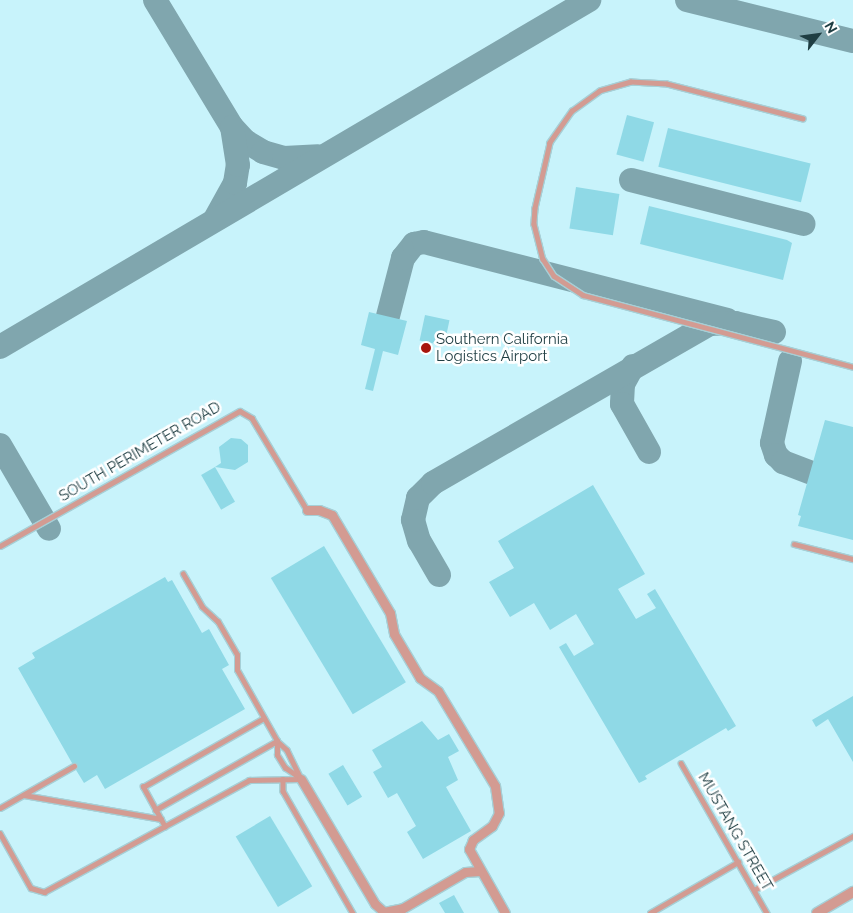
<!DOCTYPE html>
<style>
body{margin:0}
#map{position:relative;width:853px;height:913px;overflow:hidden;background:#c8f3fb;font-family:Raleway,sans-serif}
div>[style]{position:absolute}
.taxiway>*{height:24px;margin:-12px;padding:0 12px;transform-origin:12px;border-radius:12px;background:#80a6ae}
.building>*{inset:0;background:#8fd9e6;transform-origin:0 0}
.roads{filter:drop-shadow(1px 0 #a6cfd6) drop-shadow(-1px 0 #a6cfd6) drop-shadow(0 1px #a6cfd6) drop-shadow(0 -1px #a6cfd6)}
.service>*{height:4.5px;margin:-2.25px;padding:0 2.25px;transform-origin:2.25px;border-radius:2.25px;background:#d39b92}
.minor>*{height:9px;margin:-4.5px;padding:0 4.5px;transform-origin:4.5px;border-radius:4.5px;background:#d39b92}
.tertiary>*{height:10px;margin:-5px;padding:0 5px;transform-origin:5px;border-radius:5px;background:#d39b92}
.dots>*{width:14px;height:14px;translate:-50% -50%;box-sizing:border-box;border:2px solid #fff;border-radius:50%}
span{translate:-50% -50%;white-space:nowrap;text-align:center;line-height:1.15;-webkit-text-stroke:5px #fff;paint-order:stroke}
.poi-label{font-size:15px;color:#1f3e43}
.left{translate:0 -50%;text-align:left}
.street-label{font-size:15px;color:#1f3e43}
.north{position:absolute;left:793px;top:10px;width:50px;height:50px;-webkit-text-stroke:4px #fff;paint-order:stroke;rotate:60deg;font-size:14px;font-weight:700;line-height:20px;text-align:center;color:#1f3e43}
.north::after{content:'';display:block;margin:auto;width:18px;height:22px;background:#1f3e43;clip-path:polygon(50% 0,100% 100%,50% 72%,0 100%)}
</style>
<div id="map">
<div class="taxiway">
<div style="left:155px;top:0;width:149px;rotate:58.8deg"></div>
<div style="left:232px;top:127px;width:19px;rotate:47deg"></div>
<div style="left:245px;top:141px;width:21px;rotate:31deg"></div>
<div style="left:263px;top:152px;width:22px;rotate:16deg"></div>
<div style="left:284px;top:158px;width:34px;rotate:-3deg"></div>
<div style="left:687px;top:0;width:171px;rotate:13.9deg"></div>
<div style="left:631px;top:180px;width:178px;rotate:14.3deg"></div>
<div style="left:215px;top:219px;width:41px;rotate:-60.9deg"></div>
<div style="left:235px;top:183px;width:18px;rotate:-81deg"></div>
<div style="left:238px;top:165px;width:38px;rotate:-99deg"></div>
<div style="left:388px;top:316px;width:60px;rotate:-75.5deg"></div>
<div style="left:403px;top:258px;width:18px;rotate:-52deg"></div>
<div style="left:414px;top:244px;width:10px;rotate:-11deg"></div>
<div style="left:424px;top:242px;width:313px;rotate:14.4deg"></div>
<div style="left:0;top:347px;width:684px;rotate:-30.5deg"></div>
<div style="left:790px;top:361px;width:84px;rotate:102.4deg"></div>
<div style="left:772px;top:443px;width:13px;rotate:72deg"></div>
<div style="left:776px;top:455px;width:10px;rotate:45deg"></div>
<div style="left:783px;top:462px;width:28px;rotate:21deg"></div>
<div style="left:633px;top:366px;width:21px;rotate:119deg"></div>
<div style="left:623px;top:384px;width:20px;rotate:93deg"></div>
<div style="left:622px;top:404px;width:55px;rotate:60.6deg"></div>
<div style="left:0;top:445px;width:97px;rotate:59.7deg"></div>
<div style="left:439px;top:575px;width:39px;rotate:-120deg"></div>
<div style="left:419px;top:541px;width:22px;rotate:-106deg"></div>
<div style="left:413px;top:520px;width:23px;rotate:-77deg"></div>
<div style="left:418px;top:498px;width:21px;rotate:-45deg"></div>
<div style="left:433px;top:483px;width:319px;rotate:-29.9deg"></div>
<div style="left:709px;top:324px;width:26px;rotate:-2deg"></div>
<div style="left:735px;top:323px;width:40px;rotate:13deg"></div>
</div>
<div class="building">
<div style="left:627px;top:115px;width:28px;height:41px;rotate:15deg"></div>
<div style="left:668px;top:128px;width:147px;height:40px;rotate:14deg"></div>
<div style="left:576px;top:187px;width:44px;height:42px;rotate:9deg"></div>
<div style="clip-path:polygon(649px 206px,787px 240px,792px 243px,783px 280px,640px 244px)"></div>
<div style="clip-path:polygon(369px 312px,407px 321px,398px 355px,383px 351px,373px 391px,365px 389px,375px 349px,361px 345px)"></div>
<div style="left:425px;top:315px;width:25px;height:26px;rotate:12deg"></div>
<div style="clip-path:polygon(825px 420px,853px 427px,853px 540px,798px 526px,801px 516px,798px 515px)"></div>
<div style="clip-path:polygon(231px 438px,241px 439px,248px 445px,248px 462px,235px 470px,215px 467px,221px 463px,219px 447px)"></div>
<div style="left:215px;top:467px;width:40px;height:16px;rotate:60deg"></div>
<div style="clip-path:polygon(593px 485px,645px 574px,618px 589px,636px 619px,656px 608px,647px 594px,655px 589px,736px 726px,728px 731px,726px 728px,645px 776px,647px 779px,639px 783px,559px 647px,566px 643px,574px 656px,594px 644px,576px 614px,550px 630px,534px 603px,510px 617px,489px 582px,514px 568px,498px 541px)"></div>
<div style="left:324px;top:546px;width:159px;height:62px;rotate:59deg"></div>
<div style="clip-path:polygon(165px 577px,168px 582px,172px 580px,202px 633px,209px 629px,229px 665px,222px 669px,245px 709px,105px 789px,97px 775px,84px 783px,76px 770px,77px 764px,72px 763px,18px 668px,35px 658px,32px 653px)"></div>
<div style="clip-path:polygon(853px 696px,853px 762px,828px 719px,816px 727px,812px 720px)"></div>
<div style="clip-path:polygon(422px 721px,438px 740px,449px 734px,459px 751px,448px 757px,458px 780px,446px 787px,471px 831px,423px 859px,407px 832px,416px 826px,397px 793px,388px 798px,373px 772px,382px 767px,372px 750px)"></div>
<div style="left:343px;top:765px;width:37px;height:17px;rotate:59deg"></div>
<div style="left:270px;top:816px;width:82px;height:40px;rotate:59deg"></div>
<div style="clip-path:polygon(454px 895px,464px 913px,445px 913px,439px 903px)"></div>
</div>
<div class="roads">
<div class="service">
<div style="left:803px;top:119px;width:140px;rotate:-165.6deg"></div>
<div style="left:667px;top:84px;width:36px;rotate:-177deg"></div>
<div style="left:631px;top:82px;width:32px;rotate:164deg"></div>
<div style="left:600px;top:91px;width:34px;rotate:144deg"></div>
<div style="left:572px;top:111px;width:39px;rotate:125deg"></div>
<div style="left:550px;top:143px;width:67px;rotate:103deg"></div>
<div style="left:535px;top:208px;width:16px;rotate:94deg"></div>
<div style="left:534px;top:224px;width:36px;rotate:76deg"></div>
<div style="left:543px;top:259px;width:20px;rotate:57deg"></div>
<div style="left:554px;top:276px;width:35px;rotate:33deg"></div>
<div style="left:583px;top:295px;width:279px;rotate:14.9deg"></div>
<div style="left:794px;top:544px;width:61px;rotate:14.3deg"></div>
<div style="left:0;top:546px;width:275px;rotate:-29.4deg"></div>
<div style="left:240px;top:411px;width:14px;rotate:30deg"></div>
<div style="left:252px;top:418px;width:107px;rotate:59.1deg"></div>
<div style="left:277px;top:741px;width:13px;rotate:42deg"></div>
<div style="left:287px;top:750px;width:32px;rotate:64deg"></div>
<div style="left:301px;top:779px;width:19px;rotate:-145deg"></div>
<div style="left:285px;top:768px;width:15px;rotate:-122deg"></div>
<div style="left:277px;top:755px;width:14px;rotate:-90deg"></div>
<div style="left:681px;top:763px;width:173px;rotate:60.2deg"></div>
<div style="left:283px;top:779px;width:12px;rotate:90deg"></div>
<div style="left:283px;top:791px;width:141px;rotate:60.2deg"></div>
<div style="left:24px;top:795px;width:139px;rotate:9.9deg"></div>
<div style="left:0;top:808px;width:85px;rotate:-29.6deg"></div>
<div style="left:155px;top:810px;width:140px;rotate:-29.5deg"></div>
<div style="left:277px;top:741px;width:81px;rotate:-119.4deg"></div>
<div style="left:237px;top:670px;width:15px;rotate:-90deg"></div>
<div style="left:237px;top:655px;width:38px;rotate:-120deg"></div>
<div style="left:218px;top:622px;width:22px;rotate:-137deg"></div>
<div style="left:202px;top:607px;width:38px;rotate:-120deg"></div>
<div style="left:165px;top:827px;width:46px;rotate:-118.8deg"></div>
<div style="left:143px;top:787px;width:139px;rotate:-29.7deg"></div>
<div style="left:0;top:833px;width:63px;rotate:60.6deg"></div>
<div style="left:31px;top:888px;width:14px;rotate:17deg"></div>
<div style="left:44px;top:892px;width:234px;rotate:-28.6deg"></div>
<div style="left:249px;top:780px;width:52px;rotate:-1.1deg"></div>
<div style="left:754px;top:890px;width:113px;rotate:-28.6deg"></div>
<div style="left:650px;top:913px;width:102px;rotate:-30.1deg"></div>
</div>
<div class="minor">
<div style="left:307px;top:510px;width:12px"></div>
<div style="left:319px;top:510px;width:14px;rotate:21deg"></div>
<div style="left:332px;top:515px;width:114px;rotate:59.4deg"></div>
<div style="left:390px;top:613px;width:21px;rotate:79deg"></div>
<div style="left:394px;top:634px;width:51px;rotate:59.4deg"></div>
<div style="left:420px;top:678px;width:22px;rotate:36deg"></div>
<div style="left:438px;top:691px;width:111px;rotate:59deg"></div>
<div style="left:495px;top:786px;width:27px;rotate:82deg"></div>
<div style="left:499px;top:813px;width:15px;rotate:118deg"></div>
<div style="left:492px;top:826px;width:24px;rotate:144deg"></div>
<div style="left:473px;top:840px;width:10px;rotate:114deg"></div>
<div style="left:469px;top:849px;width:73px;rotate:60.6deg"></div>
<div style="left:301px;top:779px;width:145px;rotate:59.4deg"></div>
<div style="left:375px;top:904px;width:12px;rotate:42deg"></div>
<div style="left:384px;top:912px;width:19px;rotate:-12deg"></div>
<div style="left:403px;top:908px;width:72px;rotate:-30.1deg"></div>
<div style="left:465px;top:872px;width:15px;rotate:-4deg"></div>
</div>
<div class="tertiary">
<div style="left:817px;top:913px;width:42px;rotate:-30.3deg"></div>
</div>
</div>
<div class="dots">
<div style="left:426px;top:348px;background:#a8150d"></div>
</div>
<div class="poi-label">
<span class="left" style="left:436px;top:348px">Southern California<br>Logistics Airport</span>
</div>
<div class="street-label">
<span style="left:140px;top:452px;rotate:-30deg">SOUTH PERIMETER ROAD</span>
<span style="left:735px;top:832px;rotate:60deg">MUSTANG STREET</span>
</div>
<div class="north">N</div>
</div>
